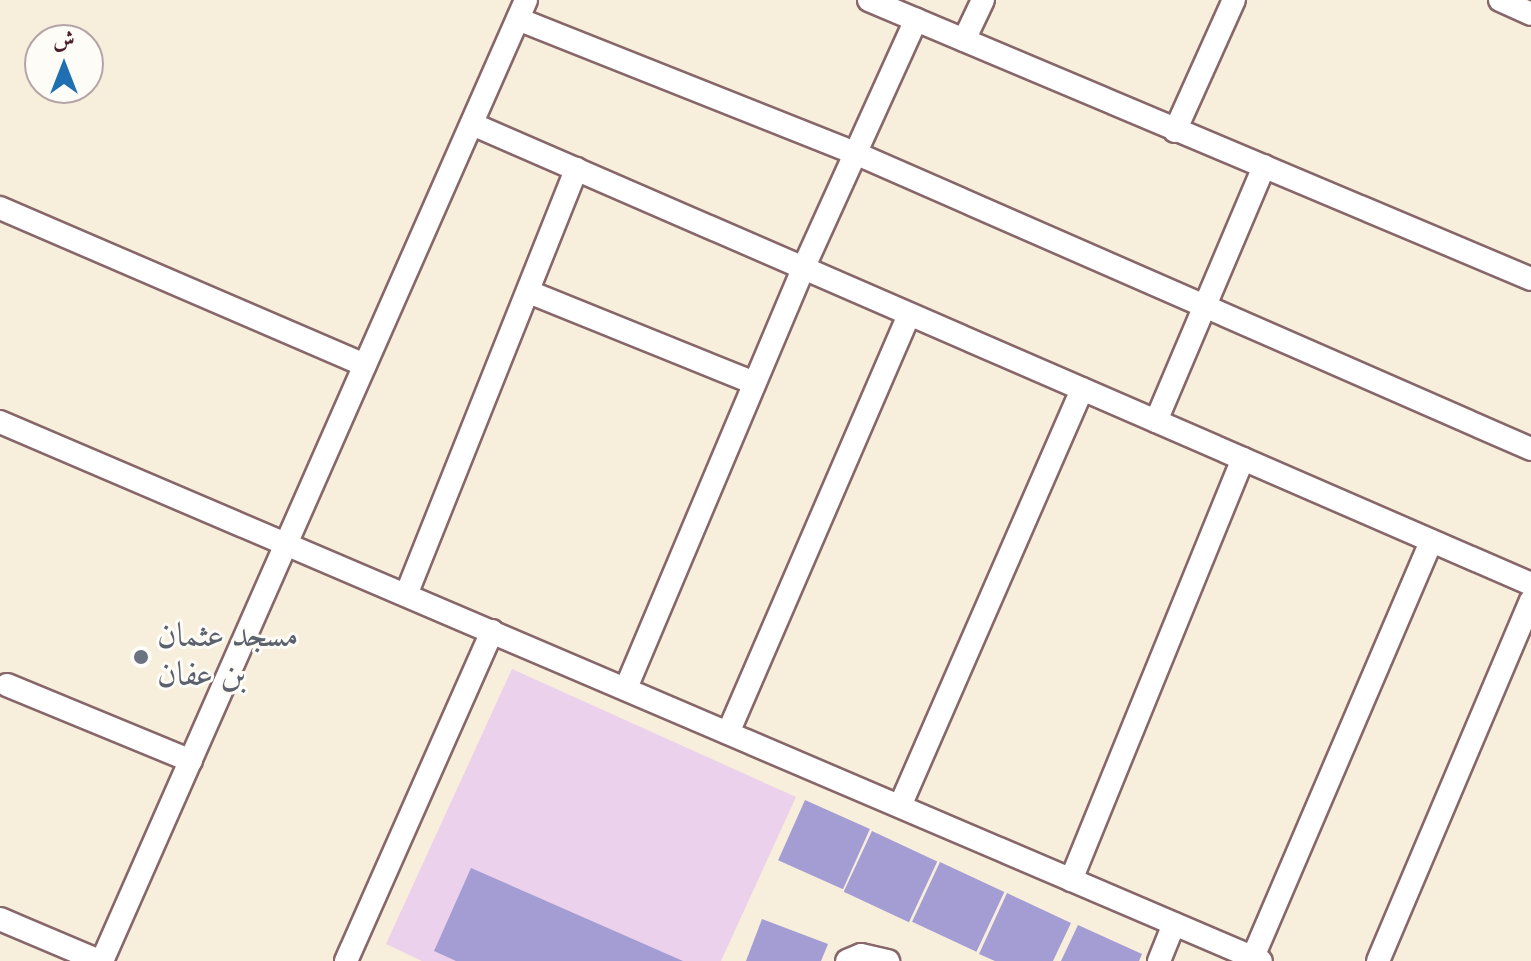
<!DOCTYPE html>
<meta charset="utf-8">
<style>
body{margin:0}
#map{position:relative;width:1531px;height:961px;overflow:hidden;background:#f7eedc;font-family:"Sorts Mill Goudy",Amiri,serif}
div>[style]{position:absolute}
.built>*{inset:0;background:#ebd1eb}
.building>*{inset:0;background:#a49dd4;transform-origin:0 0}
.roads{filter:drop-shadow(2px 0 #876769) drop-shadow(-2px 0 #876769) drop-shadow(0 2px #876769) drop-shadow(0 -2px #876769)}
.minor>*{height:22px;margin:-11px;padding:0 11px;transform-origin:11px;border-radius:11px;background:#fff}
.dots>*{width:22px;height:22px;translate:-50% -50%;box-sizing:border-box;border:4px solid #fdfcf7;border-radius:50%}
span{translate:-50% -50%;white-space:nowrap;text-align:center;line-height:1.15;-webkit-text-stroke:6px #fdfcf7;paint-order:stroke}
.worship-label{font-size:34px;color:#5b616d}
.left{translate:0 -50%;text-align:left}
.north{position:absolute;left:24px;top:24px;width:80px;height:80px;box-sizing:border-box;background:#fdfcf7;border:2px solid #b5a4a5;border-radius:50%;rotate:0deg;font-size:22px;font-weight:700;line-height:32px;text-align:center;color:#4a1f2b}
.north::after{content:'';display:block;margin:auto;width:28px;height:36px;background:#1f6fb2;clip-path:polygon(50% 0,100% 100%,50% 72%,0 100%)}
</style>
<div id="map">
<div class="built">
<div style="clip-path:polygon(512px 669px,796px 797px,721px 961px,422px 961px,386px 944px)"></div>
</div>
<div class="building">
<div style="left:805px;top:800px;width:71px;height:66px;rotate:24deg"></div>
<div style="left:872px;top:831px;width:72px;height:67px;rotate:25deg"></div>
<div style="left:940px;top:862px;width:71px;height:66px;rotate:25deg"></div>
<div style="clip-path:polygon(471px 868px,683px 961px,456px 961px,434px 951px)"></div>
<div style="clip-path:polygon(1007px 893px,1071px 923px,1053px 961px,995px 961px,979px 954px)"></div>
<div style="clip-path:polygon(762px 919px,828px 944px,821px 961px,746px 961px)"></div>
<div style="clip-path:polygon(1078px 925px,1142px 954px,1139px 961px,1061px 961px)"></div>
</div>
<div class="roads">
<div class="minor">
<div style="left:869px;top:0;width:718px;rotate:22.85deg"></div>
<div style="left:1500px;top:0;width:34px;rotate:24deg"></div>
<div style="left:518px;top:19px;width:363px;rotate:21.7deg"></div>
<div style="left:855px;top:153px;width:738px;rotate:23.65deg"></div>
<div style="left:964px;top:40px;width:44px;rotate:-64.6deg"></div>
<div style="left:472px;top:124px;width:1155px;rotate:23.48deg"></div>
<div style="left:1175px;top:131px;width:144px;rotate:-65.8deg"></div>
<div style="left:0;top:208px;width:397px;rotate:23.3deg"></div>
<div style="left:529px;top:292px;width:243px;rotate:22deg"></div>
<div style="left:1156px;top:421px;width:277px;rotate:-67deg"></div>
<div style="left:0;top:422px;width:1371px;rotate:23.14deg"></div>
<div style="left:406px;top:595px;width:459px;rotate:-68.2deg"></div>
<div style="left:7px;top:685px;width:199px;rotate:22.4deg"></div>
<div style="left:626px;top:688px;width:453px;rotate:-67.1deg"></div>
<div style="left:802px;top:271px;width:276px;rotate:-65.6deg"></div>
<div style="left:728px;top:733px;width:456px;rotate:-66.6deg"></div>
<div style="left:900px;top:806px;width:455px;rotate:-66.4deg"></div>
<div style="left:1071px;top:880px;width:455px;rotate:-67.8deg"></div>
<div style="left:0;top:919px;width:108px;rotate:23deg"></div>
<div style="left:1253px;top:957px;width:452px;rotate:-66.8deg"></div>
<div style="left:102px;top:961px;width:1050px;rotate:-66.19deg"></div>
<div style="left:346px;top:961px;width:361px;rotate:-66.1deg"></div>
<div style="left:847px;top:961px;width:15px;rotate:-23deg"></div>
<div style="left:861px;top:955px;width:28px;rotate:13deg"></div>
<div style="left:1159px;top:961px;width:40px;rotate:-68deg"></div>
<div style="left:1378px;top:961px;width:392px;rotate:-67deg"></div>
</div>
</div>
<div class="dots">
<div style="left:141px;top:657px;background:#6b7280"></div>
</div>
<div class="worship-label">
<span class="left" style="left:157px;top:657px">مسجد عثمان<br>بن عفان</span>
</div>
<div class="north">ش</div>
</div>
